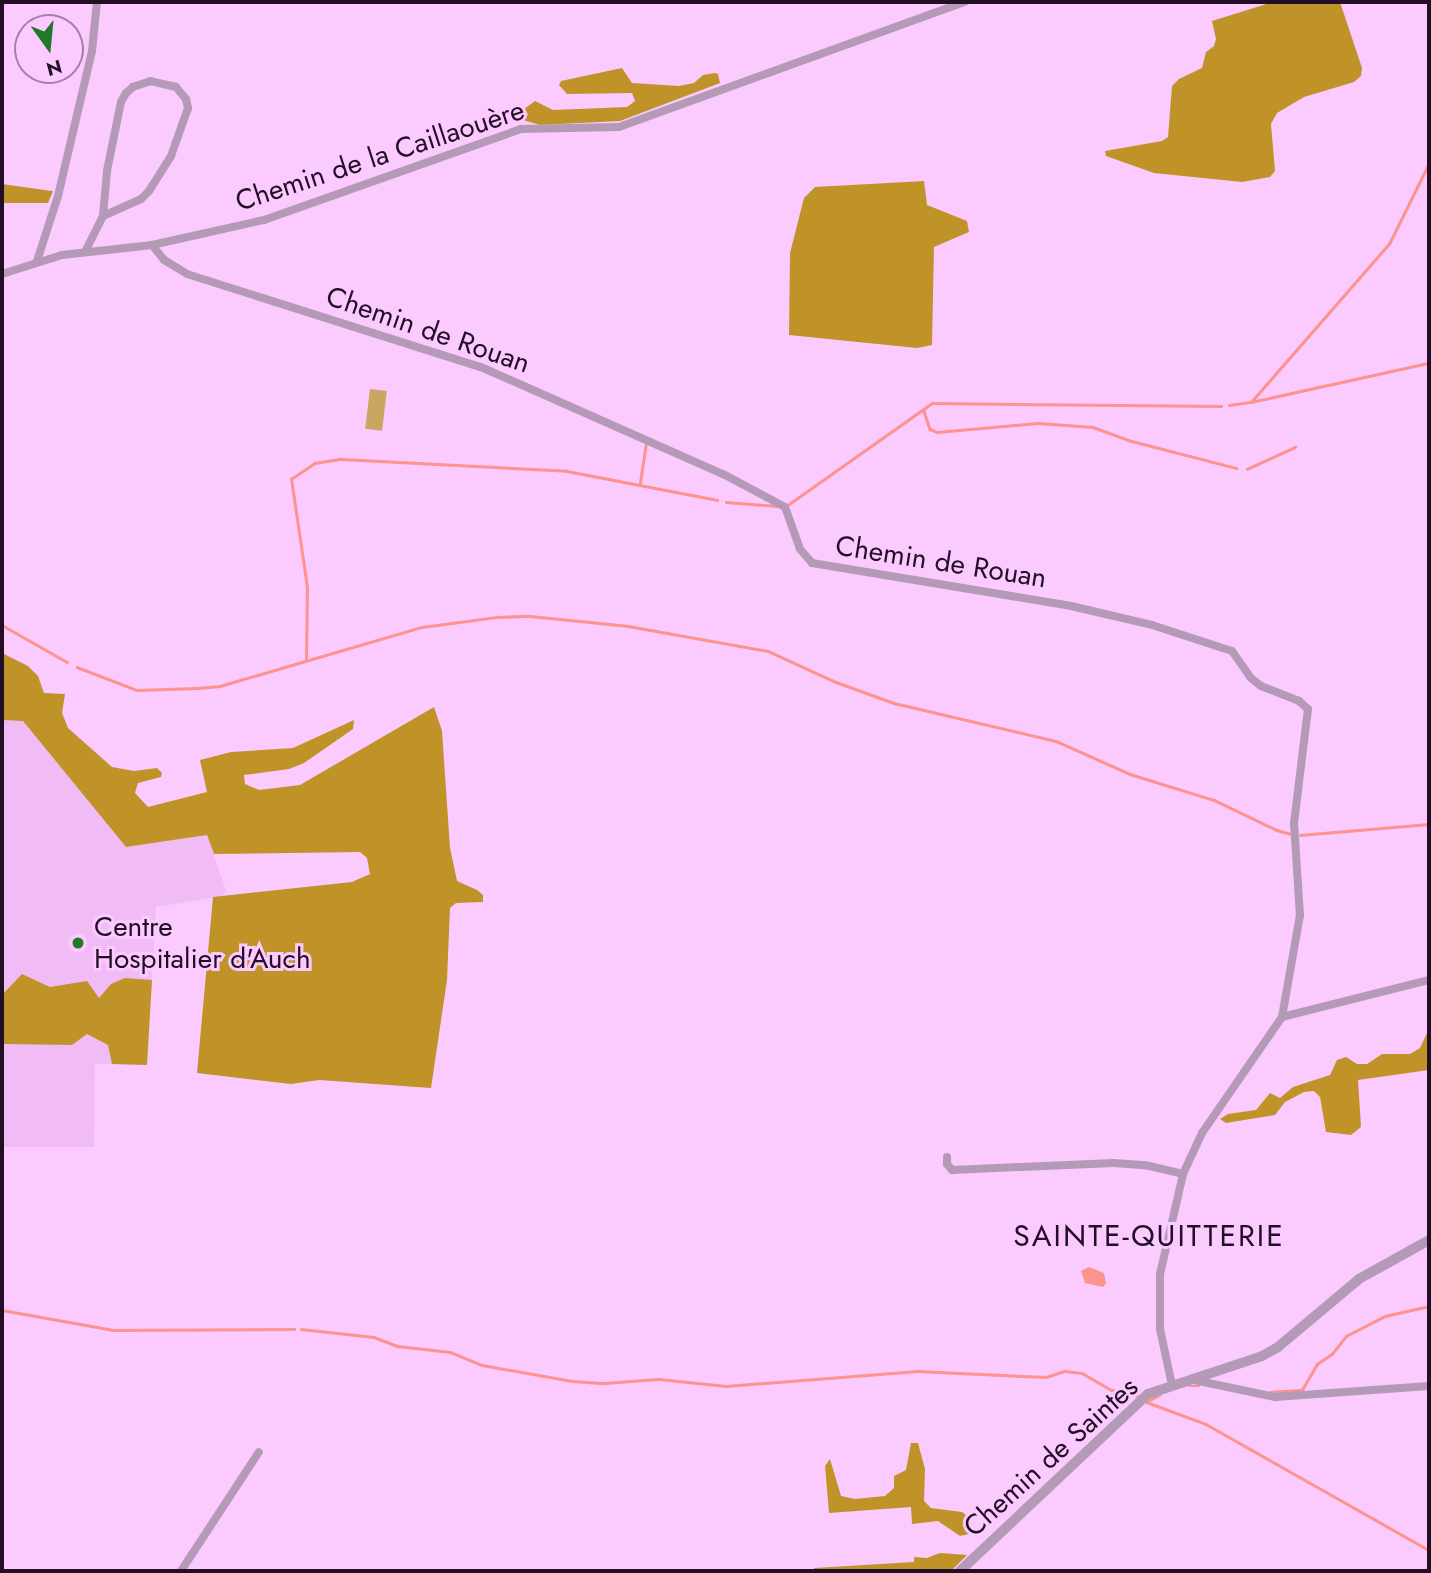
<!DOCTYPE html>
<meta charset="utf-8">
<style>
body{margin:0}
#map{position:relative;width:1431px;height:1573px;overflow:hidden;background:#fbcaff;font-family:Jost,sans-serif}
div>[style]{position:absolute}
.built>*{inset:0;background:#f1bcf5}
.green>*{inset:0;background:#caa761;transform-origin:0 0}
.forest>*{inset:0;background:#c09329}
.water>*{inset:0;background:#fc938c}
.stream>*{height:2.5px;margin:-1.25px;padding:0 1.25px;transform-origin:1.25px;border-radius:1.25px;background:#fc938c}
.minor>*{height:8px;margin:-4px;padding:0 4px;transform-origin:4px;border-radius:4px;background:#b49ab6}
.tertiary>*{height:10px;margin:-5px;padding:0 5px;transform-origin:5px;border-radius:5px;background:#b49ab6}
.dots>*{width:19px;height:19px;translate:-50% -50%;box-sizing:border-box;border:4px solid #fbcaff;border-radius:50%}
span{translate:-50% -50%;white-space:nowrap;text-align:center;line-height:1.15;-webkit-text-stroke:6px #fbcaff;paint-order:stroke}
.street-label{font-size:28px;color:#240e26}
.poi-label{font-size:28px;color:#240e26}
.left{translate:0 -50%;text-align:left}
.neighbourhood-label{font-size:30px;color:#240e26;letter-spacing:2px}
.frame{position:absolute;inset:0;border:4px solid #240e26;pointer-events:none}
.north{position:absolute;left:14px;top:14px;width:70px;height:70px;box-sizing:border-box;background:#fbcaff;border:2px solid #a57fa8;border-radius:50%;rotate:165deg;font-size:19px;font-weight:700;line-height:28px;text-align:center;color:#240e26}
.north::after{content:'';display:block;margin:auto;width:24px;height:32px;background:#217927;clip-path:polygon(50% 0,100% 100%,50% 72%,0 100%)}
</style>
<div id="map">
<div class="built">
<div style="clip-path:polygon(2px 720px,23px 721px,126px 847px,207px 835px,226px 890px,223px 896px,156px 907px,147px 1065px,95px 1064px,94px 1147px,2px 1147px)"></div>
</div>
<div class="green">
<div style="left:370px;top:389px;width:17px;height:40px;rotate:7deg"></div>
</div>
<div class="forest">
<div style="clip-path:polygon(1273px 2px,1340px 2px,1362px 68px,1361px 76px,1354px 82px,1304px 97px,1277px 113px,1271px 124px,1275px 171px,1270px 177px,1242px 182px,1154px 173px,1106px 156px,1105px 151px,1162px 141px,1168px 137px,1172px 86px,1179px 79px,1202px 68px,1206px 52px,1214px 46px,1216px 39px,1212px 21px)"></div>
<div style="clip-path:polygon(622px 68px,632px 83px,679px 86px,694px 83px,703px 75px,715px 73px,718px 74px,720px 83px,620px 121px,540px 125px,523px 120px,524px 109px,535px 101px,553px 110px,627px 107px,635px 101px,632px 93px,567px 94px,559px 85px,561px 81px)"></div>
<div style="clip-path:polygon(924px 181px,927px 205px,967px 221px,969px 232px,934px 247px,932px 345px,917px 348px,789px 335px,790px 253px,804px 198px,815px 187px)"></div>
<div style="clip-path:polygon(2px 184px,52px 191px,53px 191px,48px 203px,2px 203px)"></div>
<div style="clip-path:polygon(2px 653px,28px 666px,38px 676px,44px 693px,65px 694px,62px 713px,68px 728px,112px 767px,134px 771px,157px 768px,162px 773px,161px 777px,138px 783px,135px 793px,148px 807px,207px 792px,200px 760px,231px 752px,293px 748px,354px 720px,353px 729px,304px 763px,289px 769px,244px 775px,245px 784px,259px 790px,300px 785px,434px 707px,442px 731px,450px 848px,457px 881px,477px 890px,483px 895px,483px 902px,456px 903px,450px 908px,447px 980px,431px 1088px,319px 1080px,291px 1084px,197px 1073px,213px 897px,352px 882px,370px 874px,367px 858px,360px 852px,214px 854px,207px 835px,126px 847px,23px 721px,2px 720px)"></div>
<div style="clip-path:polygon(22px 974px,50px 987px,87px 981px,99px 998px,111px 984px,125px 978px,152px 980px,147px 1065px,112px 1064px,108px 1045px,87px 1034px,72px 1045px,2px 1044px,2px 995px)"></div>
<div style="clip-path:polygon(1429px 1029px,1429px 1070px,1358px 1080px,1361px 1127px,1351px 1135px,1326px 1132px,1320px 1097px,1314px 1091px,1304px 1092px,1285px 1102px,1275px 1115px,1226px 1123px,1220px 1119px,1228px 1114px,1256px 1110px,1270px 1093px,1280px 1098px,1293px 1087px,1330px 1075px,1337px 1060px,1346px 1057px,1357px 1064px,1367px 1064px,1382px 1054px,1410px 1054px,1420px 1048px)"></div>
<div style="clip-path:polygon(911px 1443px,918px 1443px,925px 1469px,924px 1501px,931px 1508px,962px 1512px,970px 1518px,972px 1529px,969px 1534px,960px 1536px,938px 1521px,912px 1524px,911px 1507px,829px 1513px,825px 1466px,830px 1459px,841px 1496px,855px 1499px,885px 1496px,894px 1488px,894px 1476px,906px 1470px)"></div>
<div style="clip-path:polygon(940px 1553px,967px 1555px,951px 1571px,814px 1571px,814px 1568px,914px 1562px,914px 1557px,927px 1558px)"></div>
</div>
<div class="water">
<div style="clip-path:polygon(1089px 1267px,1104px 1273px,1106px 1283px,1103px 1287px,1085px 1283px,1081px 1271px)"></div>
</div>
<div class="stream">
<div style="left:1251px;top:402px;width:182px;rotate:-12.4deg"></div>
<div style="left:1229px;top:405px;width:22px;rotate:-8deg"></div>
<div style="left:1251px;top:402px;width:210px;rotate:-48.9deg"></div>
<div style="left:1389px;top:244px;width:90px;rotate:-63.7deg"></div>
<div style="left:924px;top:411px;width:19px;rotate:72deg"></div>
<div style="left:930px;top:429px;width:8px;rotate:23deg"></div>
<div style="left:937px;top:432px;width:101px;rotate:-5.1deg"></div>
<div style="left:1038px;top:423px;width:55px;rotate:4.2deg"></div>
<div style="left:1093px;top:427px;width:37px;rotate:20deg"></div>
<div style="left:1128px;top:440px;width:112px;rotate:14.5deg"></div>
<div style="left:1247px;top:469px;width:53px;rotate:-24.6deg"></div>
<div style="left:640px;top:483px;width:40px;rotate:-81.5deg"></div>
<div style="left:726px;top:502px;width:51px;rotate:4.5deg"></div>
<div style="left:789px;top:504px;width:175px;rotate:-35.2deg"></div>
<div style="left:932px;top:403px;width:289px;rotate:0.6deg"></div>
<div style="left:2px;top:625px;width:75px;rotate:29.6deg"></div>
<div style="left:306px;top:659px;width:72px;rotate:-89.2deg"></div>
<div style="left:307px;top:587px;width:109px;rotate:-98.4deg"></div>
<div style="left:291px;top:479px;width:29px;rotate:-34deg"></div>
<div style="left:315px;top:463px;width:26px;rotate:-9deg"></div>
<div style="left:341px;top:459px;width:226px;rotate:3deg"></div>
<div style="left:567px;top:471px;width:153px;rotate:10.9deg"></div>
<div style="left:77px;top:667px;width:64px;rotate:21deg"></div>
<div style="left:137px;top:690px;width:60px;rotate:-1.9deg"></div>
<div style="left:197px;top:688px;width:23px;rotate:-5deg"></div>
<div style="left:220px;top:686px;width:210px;rotate:-16.3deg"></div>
<div style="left:422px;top:627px;width:76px;rotate:-7.6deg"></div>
<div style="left:497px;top:617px;width:33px;rotate:-2deg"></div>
<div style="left:530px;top:616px;width:99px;rotate:5.8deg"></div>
<div style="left:628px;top:626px;width:142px;rotate:10.1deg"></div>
<div style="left:768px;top:651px;width:75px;rotate:24.5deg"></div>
<div style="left:836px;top:682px;width:62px;rotate:19.9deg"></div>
<div style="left:894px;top:703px;width:166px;rotate:13.2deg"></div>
<div style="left:1056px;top:741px;width:81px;rotate:24deg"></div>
<div style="left:1130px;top:774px;width:88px;rotate:17.2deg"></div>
<div style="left:1214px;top:800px;width:70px;rotate:25.5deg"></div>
<div style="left:1277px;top:830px;width:15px;rotate:16deg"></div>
<div style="left:1300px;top:835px;width:129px;rotate:-4.9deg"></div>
<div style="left:2px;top:1310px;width:113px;rotate:10.2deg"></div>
<div style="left:113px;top:1330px;width:181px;rotate:-0.3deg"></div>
<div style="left:301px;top:1329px;width:73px;rotate:6.3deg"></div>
<div style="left:374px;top:1337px;width:26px;rotate:21deg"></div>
<div style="left:398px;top:1346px;width:52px;rotate:6.6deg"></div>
<div style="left:450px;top:1352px;width:35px;rotate:22deg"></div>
<div style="left:482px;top:1365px;width:91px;rotate:10.1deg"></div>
<div style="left:572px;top:1381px;width:32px;rotate:4deg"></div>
<div style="left:604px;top:1383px;width:55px;rotate:-4.2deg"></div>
<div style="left:659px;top:1379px;width:67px;rotate:6deg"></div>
<div style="left:726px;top:1386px;width:192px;rotate:-4.5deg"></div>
<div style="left:917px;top:1371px;width:129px;rotate:2.7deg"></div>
<div style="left:1046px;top:1377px;width:20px;rotate:-18deg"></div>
<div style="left:1065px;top:1371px;width:17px;rotate:7deg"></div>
<div style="left:1082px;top:1373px;width:34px;rotate:30deg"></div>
<div style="left:1112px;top:1390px;width:19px;rotate:6deg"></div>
<div style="left:1131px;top:1392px;width:9px;rotate:32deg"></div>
<div style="left:1189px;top:1386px;width:10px"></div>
<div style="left:1270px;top:1392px;width:32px;rotate:-4deg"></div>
<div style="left:1302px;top:1390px;width:30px;rotate:-60deg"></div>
<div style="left:1317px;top:1364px;width:18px;rotate:-34deg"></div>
<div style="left:1332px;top:1354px;width:23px;rotate:-52deg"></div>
<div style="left:1346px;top:1336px;width:44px;rotate:-27.1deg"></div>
<div style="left:1385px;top:1316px;width:45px;rotate:-12.8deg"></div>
<div style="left:1144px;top:1401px;width:66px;rotate:20.4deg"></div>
<div style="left:1206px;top:1424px;width:256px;rotate:29.5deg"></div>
<div style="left:1146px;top:1402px;width:15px;rotate:-28deg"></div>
</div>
<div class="minor">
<div style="left:152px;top:245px;width:19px;rotate:51deg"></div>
<div style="left:164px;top:260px;width:27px;rotate:31deg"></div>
<div style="left:187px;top:274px;width:308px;rotate:17.6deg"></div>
<div style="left:481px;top:367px;width:267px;rotate:23.9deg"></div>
<div style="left:725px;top:475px;width:68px;rotate:28.1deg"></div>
<div style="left:785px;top:507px;width:45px;rotate:70.3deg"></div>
<div style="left:800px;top:549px;width:18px;rotate:49deg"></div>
<div style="left:812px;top:563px;width:263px;rotate:9.4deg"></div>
<div style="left:1071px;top:606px;width:83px;rotate:13.2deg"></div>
<div style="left:1152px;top:625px;width:84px;rotate:18deg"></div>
<div style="left:1232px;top:651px;width:33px;rotate:55deg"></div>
<div style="left:1251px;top:678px;width:13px;rotate:39deg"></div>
<div style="left:1261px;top:686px;width:41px;rotate:21.5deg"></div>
<div style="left:1299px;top:701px;width:12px;rotate:42deg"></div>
<div style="left:1308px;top:709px;width:115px;rotate:97deg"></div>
<div style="left:1294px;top:823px;width:92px;rotate:86.3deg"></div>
<div style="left:1300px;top:915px;width:104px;rotate:100deg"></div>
<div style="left:85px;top:252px;width:40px;rotate:-63.4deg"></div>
<div style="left:103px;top:216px;width:42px;rotate:-24.1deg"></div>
<div style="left:141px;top:199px;width:11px;rotate:-45deg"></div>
<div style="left:149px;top:191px;width:41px;rotate:-57.8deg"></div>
<div style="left:171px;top:156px;width:51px;rotate:-70.5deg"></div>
<div style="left:188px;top:108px;width:9px;rotate:-103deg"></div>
<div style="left:186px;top:99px;width:16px;rotate:-130deg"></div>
<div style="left:176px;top:87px;width:26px;rotate:-167deg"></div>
<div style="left:151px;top:81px;width:19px;rotate:162deg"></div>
<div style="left:133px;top:87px;width:9px;rotate:139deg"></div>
<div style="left:126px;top:93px;width:10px;rotate:119deg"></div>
<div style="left:121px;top:102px;width:70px;rotate:101.5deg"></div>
<div style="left:107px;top:171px;width:45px;rotate:95.1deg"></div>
<div style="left:37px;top:261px;width:68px;rotate:-72.1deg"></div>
<div style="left:58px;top:196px;width:149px;rotate:-76.8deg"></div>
<div style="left:92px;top:51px;width:49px;rotate:-84.2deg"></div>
<div style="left:2px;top:274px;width:63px;rotate:-17.6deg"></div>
<div style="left:62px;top:255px;width:91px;rotate:-6.3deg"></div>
<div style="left:152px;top:245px;width:115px;rotate:-12.6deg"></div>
<div style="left:264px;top:220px;width:273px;rotate:-19.5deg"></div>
<div style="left:521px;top:129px;width:98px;rotate:-1.2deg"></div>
<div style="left:619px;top:127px;width:368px;rotate:-19.9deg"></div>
<div style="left:947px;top:1157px;width:7px;rotate:90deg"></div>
<div style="left:947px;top:1164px;width:8px;rotate:50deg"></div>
<div style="left:952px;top:1170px;width:162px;rotate:-2.5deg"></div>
<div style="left:1114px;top:1163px;width:31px;rotate:4deg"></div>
<div style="left:1145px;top:1165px;width:39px;rotate:13deg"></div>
<div style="left:1194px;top:1380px;width:83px;rotate:11.9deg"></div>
<div style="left:1275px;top:1397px;width:154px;rotate:-4.1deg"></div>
<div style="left:1172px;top:1385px;width:57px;rotate:-102.1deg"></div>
<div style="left:1160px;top:1329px;width:55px;rotate:-90deg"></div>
<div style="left:1160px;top:1274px;width:103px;rotate:-77deg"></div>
<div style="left:1183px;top:1174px;width:45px;rotate:-65.1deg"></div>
<div style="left:1202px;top:1133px;width:141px;rotate:-55.4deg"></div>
<div style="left:1282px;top:1017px;width:152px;rotate:-14.1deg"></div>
<div style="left:181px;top:1571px;width:142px;rotate:-56.8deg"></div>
</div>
<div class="tertiary">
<div style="left:960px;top:1571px;width:258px;rotate:-43.3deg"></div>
<div style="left:1148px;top:1394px;width:120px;rotate:-18.4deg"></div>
<div style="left:1262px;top:1356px;width:18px;rotate:-29deg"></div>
<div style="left:1278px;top:1347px;width:106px;rotate:-40deg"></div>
<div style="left:1359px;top:1279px;width:80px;rotate:-29.1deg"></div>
</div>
<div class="dots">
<div style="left:78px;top:943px;background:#217927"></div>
</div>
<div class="street-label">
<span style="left:380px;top:156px;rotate:-18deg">Chemin de la Caillaouère</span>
<span style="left:428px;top:330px;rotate:19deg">Chemin de Rouan</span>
<span style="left:941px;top:562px;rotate:9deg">Chemin de Rouan</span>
<span style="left:1051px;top:1457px;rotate:-42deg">Chemin de Saintes</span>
</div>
<div class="poi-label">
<span class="left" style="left:94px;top:943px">Centre<br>Hospitalier d'Auch</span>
</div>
<div class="neighbourhood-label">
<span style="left:1149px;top:1236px">SAINTE-QUITTERIE</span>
</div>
<div class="frame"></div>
<div class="north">N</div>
</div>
